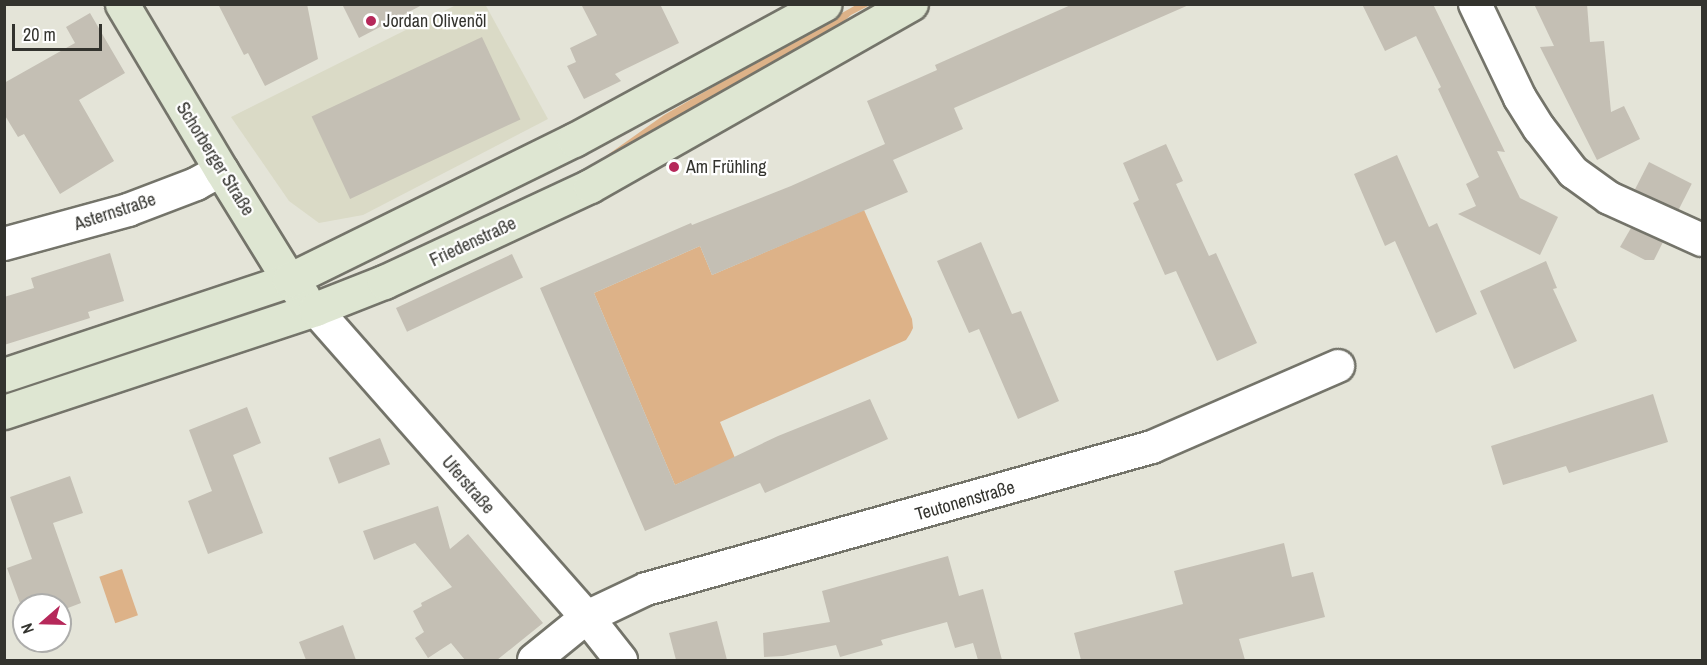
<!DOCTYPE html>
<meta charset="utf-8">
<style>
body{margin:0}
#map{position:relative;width:1707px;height:665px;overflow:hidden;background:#e4e4d8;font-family:"Archivo Narrow",sans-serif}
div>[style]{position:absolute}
.built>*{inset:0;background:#dadac6}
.green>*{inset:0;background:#ddb288;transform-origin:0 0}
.building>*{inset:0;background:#c4bfb4;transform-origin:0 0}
.roads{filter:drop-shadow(2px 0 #74746a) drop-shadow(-2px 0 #74746a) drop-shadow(0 2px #74746a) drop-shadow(0 -2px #74746a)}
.street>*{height:32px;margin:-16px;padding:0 16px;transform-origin:16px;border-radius:16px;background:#fff}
.secondary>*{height:33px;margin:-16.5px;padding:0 16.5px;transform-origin:16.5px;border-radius:16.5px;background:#dee6d2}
.dots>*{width:16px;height:16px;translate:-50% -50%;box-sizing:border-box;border:3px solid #fff;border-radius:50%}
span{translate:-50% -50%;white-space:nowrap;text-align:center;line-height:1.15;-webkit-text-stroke:4.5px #fff;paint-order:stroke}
.poi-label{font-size:18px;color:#33332e}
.left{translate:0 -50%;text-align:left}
.street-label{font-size:18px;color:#33332e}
.frame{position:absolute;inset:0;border:6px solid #33332e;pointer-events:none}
.north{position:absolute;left:12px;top:593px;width:60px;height:60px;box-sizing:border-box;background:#fff;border:2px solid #adadab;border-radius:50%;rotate:250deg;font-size:16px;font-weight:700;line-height:24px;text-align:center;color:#33332e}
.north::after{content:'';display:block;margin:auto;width:21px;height:27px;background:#b6285a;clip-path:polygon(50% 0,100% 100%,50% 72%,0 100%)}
.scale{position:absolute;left:12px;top:24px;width:90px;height:27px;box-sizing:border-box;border:3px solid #33332e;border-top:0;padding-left:8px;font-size:18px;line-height:21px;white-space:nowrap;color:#33332e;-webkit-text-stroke:4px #fff;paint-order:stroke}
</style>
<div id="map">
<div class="built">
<div style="clip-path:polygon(485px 4px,548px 119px,363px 215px,319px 223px,289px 201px,231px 117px,456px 5px)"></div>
</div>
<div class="green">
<div style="clip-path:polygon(856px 5px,870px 5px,851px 15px,815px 47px,615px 159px,606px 156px,664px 115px)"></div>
<div style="clip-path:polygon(864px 210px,912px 319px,913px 328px,910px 334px,906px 340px,720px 422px,735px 458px,675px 485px,594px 293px,700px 246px,712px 275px)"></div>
<div style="left:122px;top:569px;width:49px;height:24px;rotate:71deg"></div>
</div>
<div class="building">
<div style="clip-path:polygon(218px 4px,307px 4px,318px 59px,265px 86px,248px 53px,244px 55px)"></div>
<div style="clip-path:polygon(342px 4px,424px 4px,359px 38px)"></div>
<div style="clip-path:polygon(581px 4px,660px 4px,679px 43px,615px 74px,621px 81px,584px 99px,567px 66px,576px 62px,570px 48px,597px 35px)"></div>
<div style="clip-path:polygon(1073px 4px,1191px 4px,954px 108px,963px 129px,893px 160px,908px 192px,712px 275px,700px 246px,594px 293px,675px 485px,778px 436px,870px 399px,888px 439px,765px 493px,760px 483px,645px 531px,540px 288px,691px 223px,692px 225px,791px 186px,885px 144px,867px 101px,937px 70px,935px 65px)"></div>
<div style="clip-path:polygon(1362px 4px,1433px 4px,1505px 152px,1497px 151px,1520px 198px,1558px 217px,1540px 255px,1458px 214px,1476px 206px,1466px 184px,1479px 177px,1438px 89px,1441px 87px,1416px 36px,1385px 51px)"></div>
<div style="clip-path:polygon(1534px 4px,1587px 4px,1590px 42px,1604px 41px,1611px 112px,1624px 106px,1640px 139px,1597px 160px,1540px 47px,1554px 46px)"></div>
<div style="clip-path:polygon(90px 13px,125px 73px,79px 100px,114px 161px,60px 194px,24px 134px,18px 137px,4px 114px,4px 83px,75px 43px,66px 27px)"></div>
<div style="left:482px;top:37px;width:91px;height:188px;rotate:65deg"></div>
<div style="clip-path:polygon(1166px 144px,1183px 181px,1176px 184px,1209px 256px,1216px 253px,1257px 343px,1217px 361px,1176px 271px,1165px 275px,1133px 203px,1139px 200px,1123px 163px)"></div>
<div style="clip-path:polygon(1397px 155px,1429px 227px,1437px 223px,1477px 314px,1436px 333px,1395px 241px,1385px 246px,1354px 174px)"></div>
<div style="left:1649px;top:162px;width:48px;height:31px;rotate:27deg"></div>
<div style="clip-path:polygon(1631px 228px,1663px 242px,1654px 260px,1645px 260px,1620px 247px)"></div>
<div style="clip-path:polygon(981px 242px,1012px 314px,1021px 311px,1059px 401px,1018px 419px,979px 329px,969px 333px,937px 261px)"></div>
<div style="clip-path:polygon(110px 253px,124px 301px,88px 312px,90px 318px,4px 345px,4px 297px,34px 288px,31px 278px)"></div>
<div style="left:512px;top:254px;width:26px;height:128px;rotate:65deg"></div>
<div style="clip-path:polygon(1546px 261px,1557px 288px,1553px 289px,1577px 341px,1514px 369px,1480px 291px)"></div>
<div style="clip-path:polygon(1653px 394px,1668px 442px,1569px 473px,1566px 466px,1503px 485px,1491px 446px)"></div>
<div style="clip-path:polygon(247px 407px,261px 443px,233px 455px,263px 533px,208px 554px,188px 501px,212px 491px,189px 430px)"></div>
<div style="left:380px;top:438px;width:28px;height:55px;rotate:69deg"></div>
<div style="clip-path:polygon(70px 476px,83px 513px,53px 523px,81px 603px,60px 611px,60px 605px,24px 605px,24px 614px,7px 568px,32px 559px,10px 497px)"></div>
<div style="clip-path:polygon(438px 506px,450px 549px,468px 534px,543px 623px,497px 660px,465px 660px,451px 643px,428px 658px,415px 638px,424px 632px,413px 611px,422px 606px,421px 603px,452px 587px,415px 543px,374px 560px,363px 531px)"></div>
<div style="clip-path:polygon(1284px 543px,1292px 577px,1313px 572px,1325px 617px,1239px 639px,1245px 660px,1081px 660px,1074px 633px,1183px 604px,1174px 571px)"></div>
<div style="clip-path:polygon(948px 556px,959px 596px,983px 589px,1002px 660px,978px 660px,973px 643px,955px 648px,947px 622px,881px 640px,883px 645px,840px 657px,836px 645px,783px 656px,764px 657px,763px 633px,830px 622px,822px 591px)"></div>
<div style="clip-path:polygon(717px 621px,727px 660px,676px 660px,669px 633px)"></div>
<div style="clip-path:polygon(343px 625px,356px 660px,306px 660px,299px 642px)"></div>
</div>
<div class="roads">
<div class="street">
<div style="left:1475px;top:4px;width:104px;rotate:64.4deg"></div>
<div style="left:1520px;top:98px;width:36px;rotate:58deg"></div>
<div style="left:1539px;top:128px;width:56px;rotate:52.3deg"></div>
<div style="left:1573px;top:172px;width:44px;rotate:35.8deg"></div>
<div style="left:1609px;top:198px;width:102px;rotate:24.3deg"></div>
<div style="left:4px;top:244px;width:129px;rotate:-15.3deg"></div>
<div style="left:128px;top:210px;width:73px;rotate:-20.9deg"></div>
<div style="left:196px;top:184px;width:29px;rotate:-29deg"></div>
<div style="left:315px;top:309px;width:411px;rotate:48.6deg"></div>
<div style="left:587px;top:617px;width:55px;rotate:51.7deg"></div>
<div style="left:534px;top:660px;width:68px;rotate:-39.1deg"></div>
<div style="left:587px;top:617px;width:65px;rotate:-25.4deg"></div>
<div style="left:646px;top:589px;width:526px;rotate:-15.68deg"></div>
<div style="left:1152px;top:447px;width:203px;rotate:-23.5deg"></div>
</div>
<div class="secondary">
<div style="left:122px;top:4px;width:193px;rotate:59.2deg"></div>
<div style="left:221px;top:170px;width:129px;rotate:58.3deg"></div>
<div style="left:289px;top:280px;width:21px;rotate:49deg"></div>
<div style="left:4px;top:375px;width:300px;rotate:-18.4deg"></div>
<div style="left:289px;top:280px;width:318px;rotate:-26.2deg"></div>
<div style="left:574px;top:140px;width:285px;rotate:-28.5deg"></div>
<div style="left:4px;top:412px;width:328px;rotate:-18.3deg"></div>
<div style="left:315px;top:309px;width:74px;rotate:-21.4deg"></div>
<div style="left:384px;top:282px;width:227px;rotate:-25deg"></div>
<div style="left:590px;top:186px;width:369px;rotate:-29.6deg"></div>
</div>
</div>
<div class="dots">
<div style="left:371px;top:21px;background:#b6285a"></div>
<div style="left:674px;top:167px;background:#b6285a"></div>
</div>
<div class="poi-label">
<span class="left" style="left:383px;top:21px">Jordan Olivenöl</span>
<span class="left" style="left:686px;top:167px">Am Frühling</span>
</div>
<div class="street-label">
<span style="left:215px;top:159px;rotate:58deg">Schorberger Straße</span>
<span style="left:115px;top:212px;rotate:-18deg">Asternstraße</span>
<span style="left:473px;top:242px;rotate:-25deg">Friedenstraße</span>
<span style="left:468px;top:485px;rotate:49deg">Uferstraße</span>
<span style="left:965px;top:501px;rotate:-16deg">Teutonenstraße</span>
</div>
<div class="frame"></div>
<div class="north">N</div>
<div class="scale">20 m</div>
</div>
